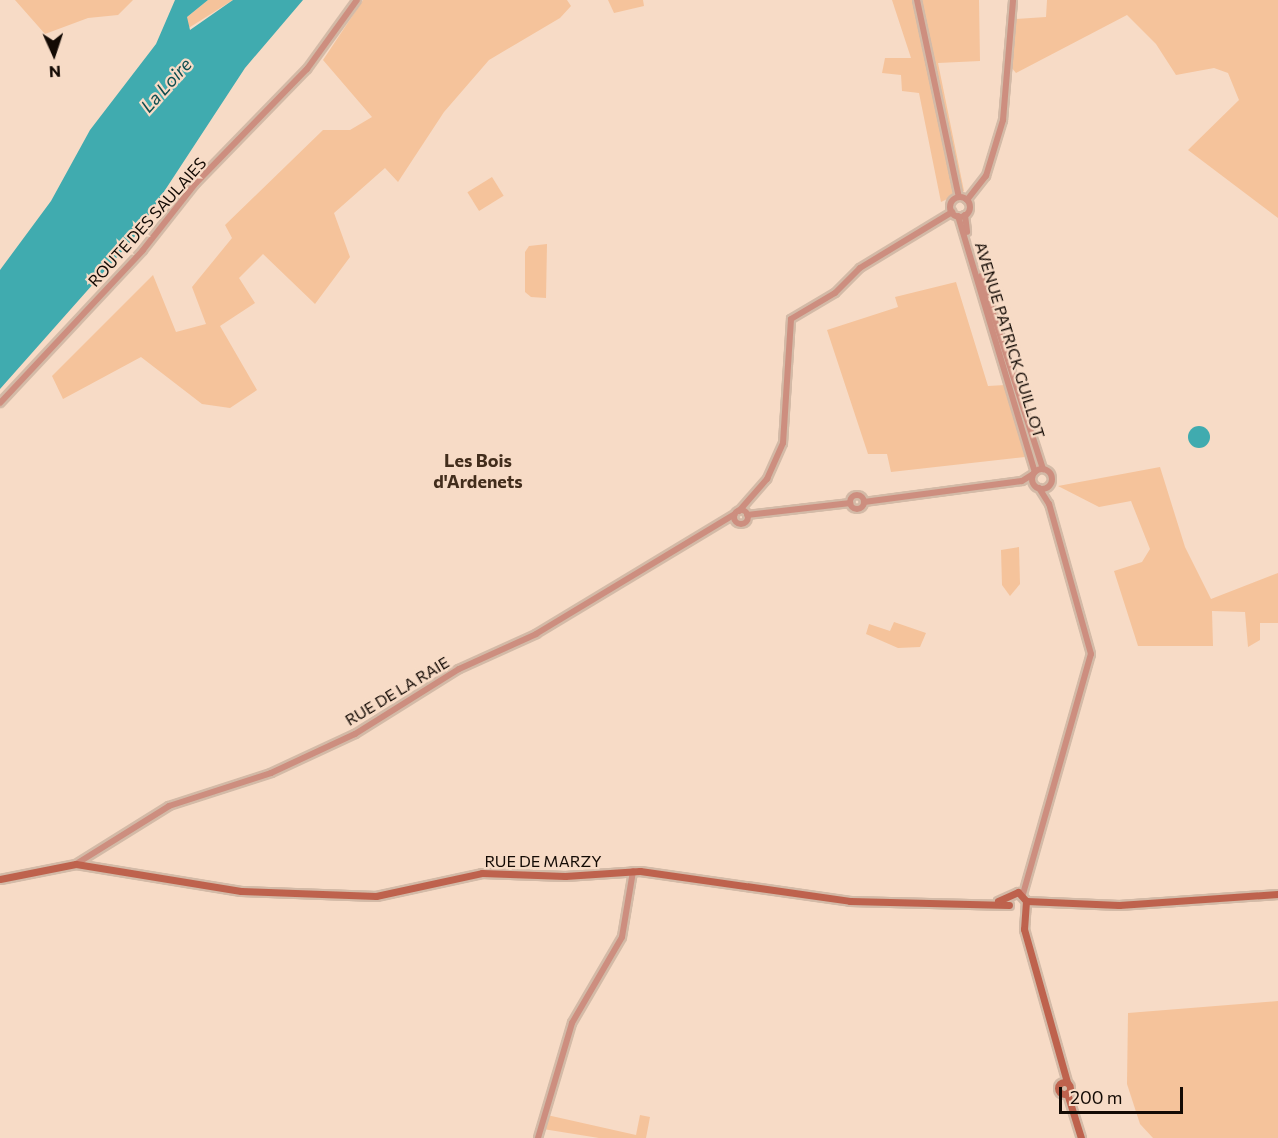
<!DOCTYPE html>
<style>
body{margin:0}
#map{position:relative;width:1278px;height:1138px;overflow:hidden;background:#f7dbc6;font-family:Commissioner,sans-serif}
div>[style]{position:absolute}
.green>*{inset:0;background:#f5c39b;transform-origin:0 0}
.water>*{inset:0;background:#40abaf}
.round{border-radius:50%}
.roads{filter:drop-shadow(2px 0 #d3baa7) drop-shadow(-2px 0 #d3baa7) drop-shadow(0 2px #d3baa7) drop-shadow(0 -2px #d3baa7)}
.tertiary>*{height:6px;margin:-3px;padding:0 3px;transform-origin:3px;border-radius:3px;background:#cd8e7f}
.tertiary>.ring{margin:-3px;padding:0;box-sizing:content-box;background:none;border:6px solid #cd8e7f;border-radius:50%}
.secondary>*{height:7px;margin:-3.5px;padding:0 3.5px;transform-origin:3.5px;border-radius:3.5px;background:#be624d}
.secondary>.ring{margin:-3.5px;padding:0;box-sizing:content-box;background:none;border:7px solid #be624d;border-radius:50%}
span{translate:-50% -50%;white-space:nowrap;text-align:center;line-height:1.15;-webkit-text-stroke:4.5px #f7dbc6;paint-order:stroke}
.street-label{font-size:16px;color:#130a04}
.water-label{font-size:18px;color:#0c4c4f;font-style:italic}
.neighbourhood-label{font-size:18px;color:#422d1c;font-weight:700}
.north{position:absolute;left:24px;top:24px;width:60px;height:60px;-webkit-text-stroke:4px #f7dbc6;paint-order:stroke;rotate:177deg;font-size:16px;font-weight:700;line-height:24px;text-align:center;color:#130a04}
.north::after{content:'';display:block;margin:auto;width:21px;height:27px;background:#130a04;clip-path:polygon(50% 0,100% 100%,50% 72%,0 100%)}
.scale{position:absolute;left:1059px;top:1087px;width:124px;height:27px;box-sizing:border-box;border:3px solid #130a04;border-top:0;padding-left:8px;font-size:18px;line-height:21px;white-space:nowrap;color:#130a04;-webkit-text-stroke:4px #f7dbc6;paint-order:stroke}
</style>
<div id="map">
<div class="green">
<div style="clip-path:polygon(15px 0,133px 0,118px 15px,88px 18px,45px 34px)"></div>
<div style="clip-path:polygon(208px 0,233px 0,187px 29px,187px 17px)"></div>
<div style="clip-path:polygon(363px 0,567px 0,571px 6px,560px 18px,489px 60px,444px 112px,398px 182px,385px 168px,334px 213px,350px 257px,315px 304px,263px 254px,239px 278px,255px 303px,220px 326px,257px 390px,230px 408px,202px 404px,141px 357px,63px 399px,52px 376px,153px 275px,176px 332px,206px 324px,192px 287px,232px 238px,225px 225px,323px 130px,350px 130px,372px 117px,323px 60px)"></div>
<div style="clip-path:polygon(608px 0,643px 0,644px 6px,614px 13px)"></div>
<div style="clip-path:polygon(892px 0,979px 0,980px 61px,938px 63px,964px 191px,941px 202px,919px 93px,902px 91px,901px 75px,882px 73px,885px 58px,911px 58px)"></div>
<div style="clip-path:polygon(1047px 0,1278px 0,1278px 218px,1188px 150px,1239px 100px,1228px 73px,1214px 68px,1176px 75px,1156px 44px,1127px 15px,1016px 73px,1011px 67px,1014px 19px,1046px 17px)"></div>
<div style="left:492px;top:177px;width:22px;height:29px;rotate:58deg"></div>
<div style="clip-path:polygon(547px 244px,546px 298px,531px 297px,525px 292px,525px 252px,529px 246px)"></div>
<div style="clip-path:polygon(956px 282px,988px 386px,1005px 385px,1025px 457px,891px 472px,887px 454px,868px 454px,827px 330px,898px 307px,895px 297px)"></div>
<div style="clip-path:polygon(1160px 467px,1185px 547px,1211px 599px,1278px 573px,1278px 623px,1260px 623px,1260px 640px,1248px 647px,1245px 612px,1212px 611px,1213px 646px,1138px 646px,1114px 571px,1142px 562px,1150px 549px,1131px 501px,1099px 507px,1058px 486px)"></div>
<div style="clip-path:polygon(1019px 547px,1020px 584px,1010px 596px,1002px 585px,1001px 550px)"></div>
<div style="clip-path:polygon(894px 622px,926px 633px,920px 647px,898px 648px,866px 634px,869px 624px,890px 631px)"></div>
<div style="clip-path:polygon(1278px 1001px,1278px 1138px,1153px 1138px,1140px 1124px,1127px 1084px,1128px 1013px)"></div>
<div style="clip-path:polygon(547px 1115px,636px 1135px,640px 1115px,650px 1117px,646px 1138px,599px 1138px,543px 1129px)"></div>
</div>
<div class="water">
<div style="clip-path:polygon(175px 0,208px 0,187px 17px,190px 30px,233px 0,303px 0,245px 68px,133px 239px,0 389px,0 270px,51px 201px,90px 130px,156px 44px)"></div>
<div class="round" style="left:1188px;top:426px;width:22px;height:22px"></div>
</div>
<div class="roads">
<div class="tertiary">
<div style="left:917px;top:0;width:201px;rotate:78deg"></div>
<div class="ring" style="left:950px;top:197px;width:14px;height:14px"></div>
<div style="left:967px;top:200px;width:31px;rotate:-52deg"></div>
<div style="left:986px;top:176px;width:59px;rotate:-73.1deg"></div>
<div style="left:1003px;top:120px;width:120px;rotate:-85.2deg"></div>
<div style="left:965px;top:215px;width:17px;rotate:83deg"></div>
<div style="left:958px;top:216px;width:267px;rotate:73.3deg"></div>
<div style="left:981px;top:276px;width:203px;rotate:72.2deg"></div>
<div style="left:0;top:403px;width:209px;rotate:-46.9deg"></div>
<div style="left:143px;top:250px;width:85px;rotate:-51.7deg"></div>
<div style="left:196px;top:183px;width:159px;rotate:-45.8deg"></div>
<div style="left:307px;top:69px;width:85px;rotate:-54.1deg"></div>
<div class="ring" style="left:1032px;top:469px;width:14px;height:14px"></div>
<div class="ring" style="left:850px;top:495px;width:8px;height:8px"></div>
<div style="left:864px;top:502px;width:159px;rotate:-7.6deg"></div>
<div style="left:1022px;top:481px;width:13px;rotate:-32deg"></div>
<div class="ring" style="left:734px;top:510px;width:8px;height:8px"></div>
<div style="left:739px;top:511px;width:43px;rotate:-48.8deg"></div>
<div style="left:767px;top:479px;width:39px;rotate:-66deg"></div>
<div style="left:783px;top:443px;width:124px;rotate:-86.3deg"></div>
<div style="left:791px;top:319px;width:51px;rotate:-30.6deg"></div>
<div style="left:835px;top:293px;width:35px;rotate:-45deg"></div>
<div style="left:860px;top:268px;width:108px;rotate:-31.3deg"></div>
<div style="left:747px;top:515px;width:104px;rotate:-6.6deg"></div>
<div style="left:76px;top:864px;width:110px;rotate:-31.9deg"></div>
<div style="left:169px;top:806px;width:107px;rotate:-17.9deg"></div>
<div style="left:271px;top:773px;width:93px;rotate:-24.9deg"></div>
<div style="left:355px;top:734px;width:123px;rotate:-32deg"></div>
<div style="left:459px;top:669px;width:85px;rotate:-24.4deg"></div>
<div style="left:536px;top:634px;width:232px;rotate:-31.1deg"></div>
<div style="left:1023px;top:894px;width:249px;rotate:-74.2deg"></div>
<div style="left:1091px;top:654px;width:156px;rotate:-105.6deg"></div>
<div style="left:1049px;top:504px;width:19px;rotate:-122deg"></div>
<div style="left:538px;top:1138px;width:120px;rotate:-73.5deg"></div>
<div style="left:572px;top:1023px;width:99px;rotate:-59.8deg"></div>
<div style="left:622px;top:937px;width:67px;rotate:-80.5deg"></div>
</div>
<div class="secondary">
<div style="left:0;top:879px;width:77px;rotate:-11.2deg"></div>
<div style="left:76px;top:864px;width:167px;rotate:9.3deg"></div>
<div style="left:241px;top:891px;width:135px;rotate:2.1deg"></div>
<div style="left:376px;top:896px;width:108px;rotate:-12.2deg"></div>
<div style="left:482px;top:873px;width:83px;rotate:2.1deg"></div>
<div style="left:565px;top:876px;width:75px;rotate:-3.8deg"></div>
<div style="left:640px;top:871px;width:212px;rotate:8.1deg"></div>
<div style="left:850px;top:901px;width:159px;rotate:1.4deg"></div>
<div style="left:998px;top:901px;width:22px;rotate:-24deg"></div>
<div style="left:1018px;top:892px;width:12px;rotate:48deg"></div>
<div style="left:1026px;top:901px;width:93px;rotate:2.5deg"></div>
<div style="left:1119px;top:905px;width:159px;rotate:-4deg"></div>
<div style="left:1026px;top:901px;width:28px;rotate:94deg"></div>
<div style="left:1024px;top:929px;width:159px;rotate:74.3deg"></div>
<div class="ring" style="left:1058px;top:1082px;width:5px;height:5px"></div>
<div style="left:1067px;top:1093px;width:47px;rotate:72.7deg"></div>
</div>
</div>
<div class="street-label">
<span style="left:147px;top:222px;rotate:-48deg">ROUTE DES SAULAIES</span>
<span style="left:1010px;top:340px;rotate:73deg">AVENUE PATRICK GUILLOT</span>
<span style="left:397px;top:691px;rotate:-31deg">RUE DE LA RAIE</span>
<span style="left:543px;top:861px">RUE DE MARZY</span>
</div>
<div class="water-label">
<span style="left:166px;top:85px;rotate:-48deg">La Loire</span>
</div>
<div class="neighbourhood-label">
<span style="left:478px;top:471px">Les Bois<br>d'Ardenets</span>
</div>
<div class="north">N</div>
<div class="scale">200 m</div>
</div>
